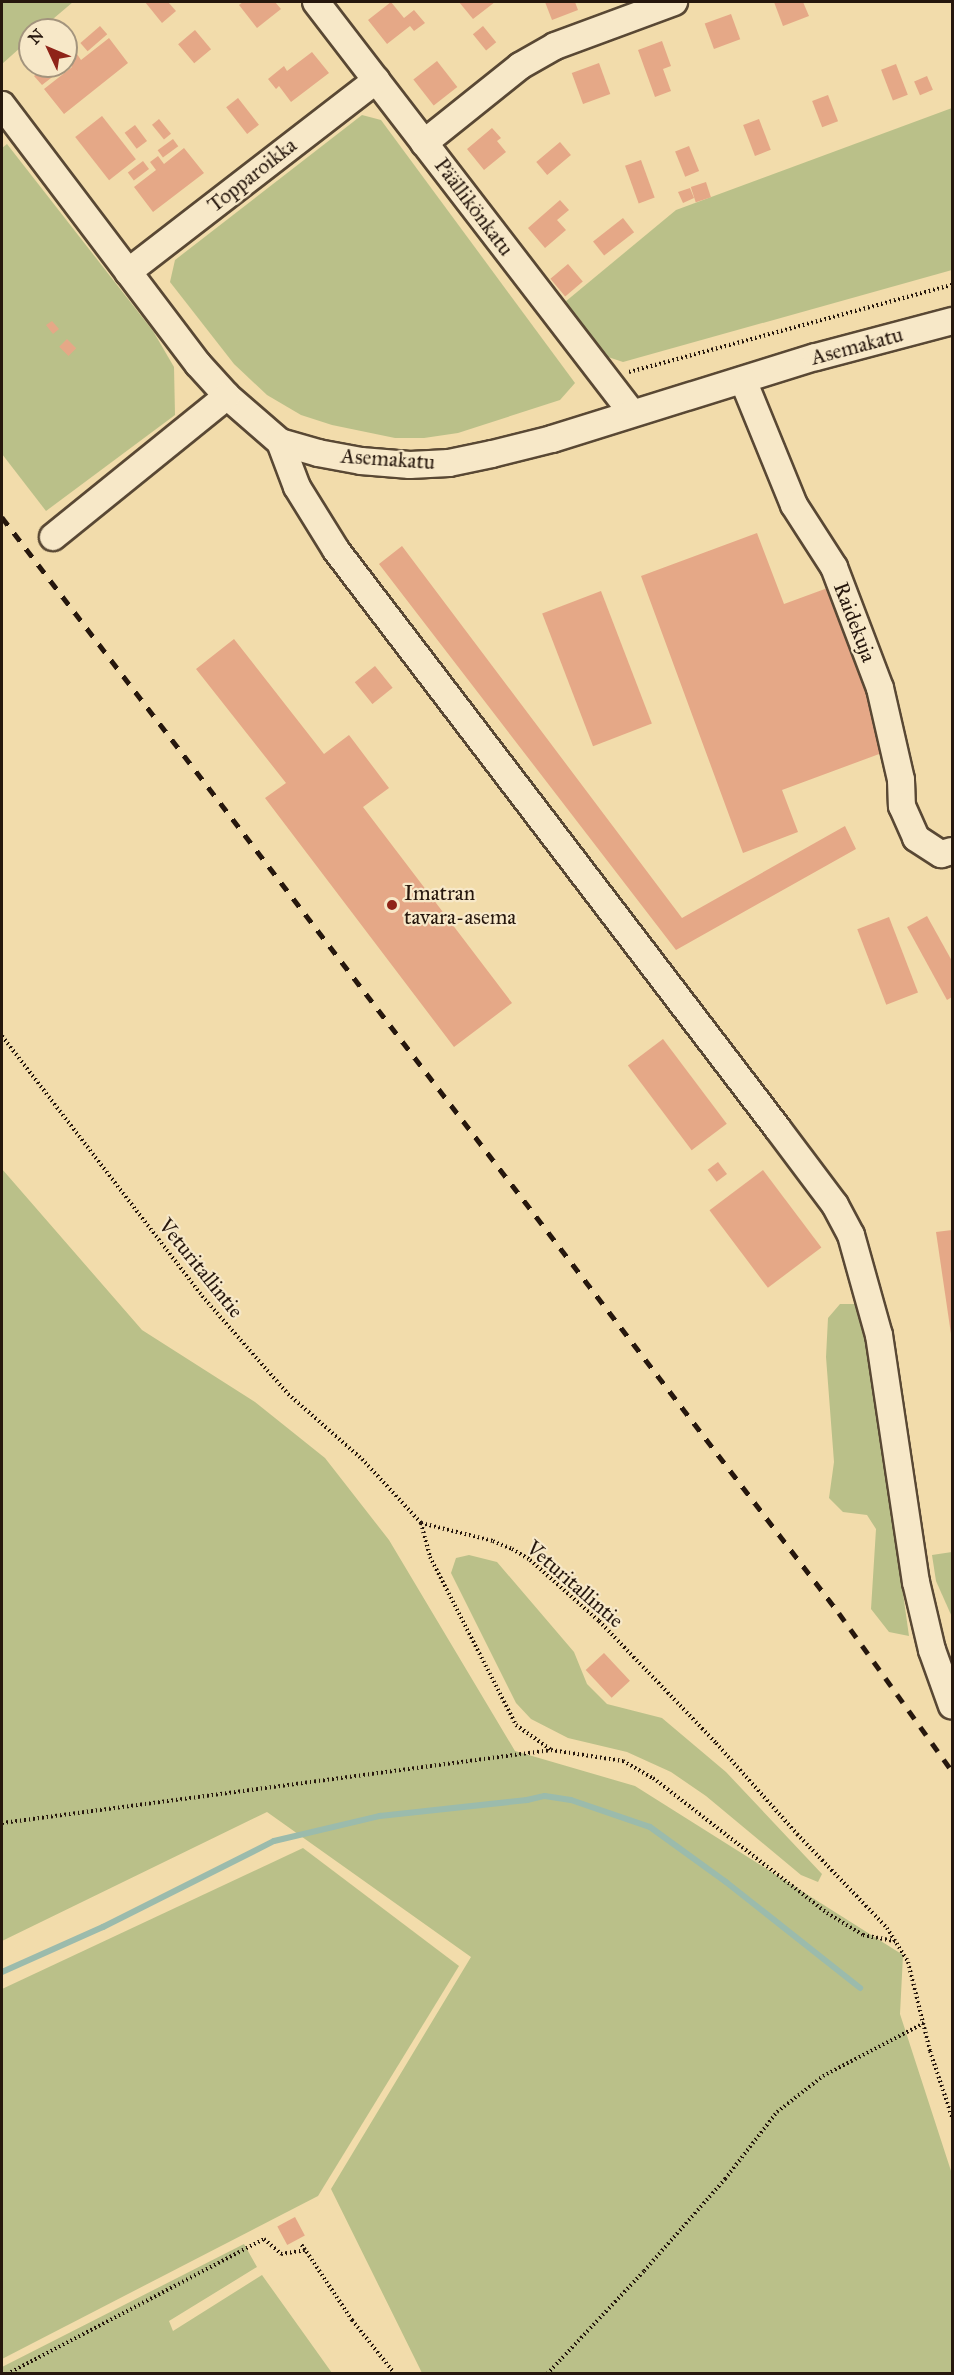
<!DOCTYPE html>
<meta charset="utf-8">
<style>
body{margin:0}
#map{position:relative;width:954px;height:2375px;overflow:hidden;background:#f2dcab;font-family:"IM FELL Great Primer",serif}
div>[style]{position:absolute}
.green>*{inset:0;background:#bac089}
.stream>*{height:6px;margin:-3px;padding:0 3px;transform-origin:3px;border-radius:3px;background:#9bbbac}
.building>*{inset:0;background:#e5a887;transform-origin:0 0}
.path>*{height:4px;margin-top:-2px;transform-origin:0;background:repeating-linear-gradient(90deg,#26170d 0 1.5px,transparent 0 4.5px)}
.roads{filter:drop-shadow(2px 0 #594834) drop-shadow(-2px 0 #594834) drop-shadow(0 2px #594834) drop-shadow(0 -2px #594834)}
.minor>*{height:26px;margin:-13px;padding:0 13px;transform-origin:13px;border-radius:13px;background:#f7e8c8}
.rail>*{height:4.5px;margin-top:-2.25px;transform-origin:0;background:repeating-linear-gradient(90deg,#26170d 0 10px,transparent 0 20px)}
.dots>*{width:16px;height:16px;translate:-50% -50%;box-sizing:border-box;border:3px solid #f7e8c8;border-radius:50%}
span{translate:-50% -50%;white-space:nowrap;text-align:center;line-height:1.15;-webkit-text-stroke:4.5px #f7e8c8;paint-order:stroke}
.street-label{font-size:21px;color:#26170d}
.poi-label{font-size:21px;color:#26170d}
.left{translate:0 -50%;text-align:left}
.frame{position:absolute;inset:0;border:3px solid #26170d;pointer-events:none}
.north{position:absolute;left:18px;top:18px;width:60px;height:60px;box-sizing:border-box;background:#f7e8c8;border:2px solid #a3947d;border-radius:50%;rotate:314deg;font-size:16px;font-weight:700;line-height:24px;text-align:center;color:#26170d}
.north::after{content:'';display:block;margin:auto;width:21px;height:27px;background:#8f2418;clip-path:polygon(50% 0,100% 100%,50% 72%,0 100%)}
</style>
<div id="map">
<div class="green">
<div style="clip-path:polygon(2px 2px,73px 2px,40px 30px,30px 30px,30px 39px,2px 64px)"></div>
<div style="clip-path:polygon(952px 108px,952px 270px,623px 362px,608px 357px,565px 302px,676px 210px)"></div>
<div style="clip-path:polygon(362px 115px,381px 120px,575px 383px,560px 400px,458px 433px,424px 438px,395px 438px,332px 425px,301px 415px,267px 395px,234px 364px,170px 282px,175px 260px)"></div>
<div style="clip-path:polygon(7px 144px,153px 331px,174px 367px,175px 415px,46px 511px,2px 454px,2px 148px)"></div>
<div style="clip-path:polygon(2px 1169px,142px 1330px,255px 1402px,325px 1458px,389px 1540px,515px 1751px,635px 1786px,903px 1955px,900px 2014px,952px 2174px,952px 2373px,422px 2373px,331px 2189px,471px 1957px,267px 1812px,2px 1941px)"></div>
<div style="clip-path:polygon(840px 1304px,858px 1304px,865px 1323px,909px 1636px,889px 1632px,871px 1609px,876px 1529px,867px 1515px,843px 1512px,829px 1498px,834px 1462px,826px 1357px,828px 1318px)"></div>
<div style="clip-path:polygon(952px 1552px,952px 1617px,936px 1581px,932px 1555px)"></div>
<div style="clip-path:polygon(469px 1555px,497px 1562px,574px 1652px,587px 1684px,607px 1704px,662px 1718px,726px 1772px,822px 1874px,818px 1882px,801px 1875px,706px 1796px,671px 1772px,627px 1752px,568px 1738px,531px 1719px,516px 1703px,451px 1573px,456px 1558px)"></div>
<div style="clip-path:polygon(303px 1848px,459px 1966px,318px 2196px,2px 2359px,2px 1989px)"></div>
<div style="clip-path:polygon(244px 2244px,257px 2267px,169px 2321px,173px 2331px,262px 2275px,332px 2373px,2px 2373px,2px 2367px)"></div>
</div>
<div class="stream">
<div style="left:2px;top:1972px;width:111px;rotate:-24deg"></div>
<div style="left:103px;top:1927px;width:191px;rotate:-26.7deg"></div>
<div style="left:274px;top:1841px;width:109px;rotate:-13.3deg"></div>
<div style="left:380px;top:1816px;width:148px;rotate:-6.2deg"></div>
<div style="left:527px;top:1800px;width:18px;rotate:-13deg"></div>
<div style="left:545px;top:1796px;width:26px;rotate:9deg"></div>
<div style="left:571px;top:1800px;width:83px;rotate:18.9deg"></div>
<div style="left:650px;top:1827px;width:94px;rotate:35.9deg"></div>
<div style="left:726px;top:1882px;width:171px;rotate:38.3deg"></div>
</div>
<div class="building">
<div style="clip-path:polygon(145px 2px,168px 2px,176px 11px,162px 23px)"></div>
<div style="clip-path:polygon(243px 2px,275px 2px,281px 9px,257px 28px,239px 5px)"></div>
<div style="clip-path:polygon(391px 2px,404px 18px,414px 10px,425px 23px,414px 31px,410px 26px,387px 44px,368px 20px)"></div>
<div style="clip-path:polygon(459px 2px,495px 2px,473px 19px)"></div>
<div style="clip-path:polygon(545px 2px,575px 2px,578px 10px,552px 20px)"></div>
<div style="clip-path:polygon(774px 2px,803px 2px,809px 16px,783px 26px)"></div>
<div style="left:731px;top:14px;width:27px;height:28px;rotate:70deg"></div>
<div style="left:100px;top:26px;width:11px;height:26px;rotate:49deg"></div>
<div style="left:483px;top:26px;width:21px;height:13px;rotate:51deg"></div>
<div style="left:195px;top:30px;width:25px;height:22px;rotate:50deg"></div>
<div style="clip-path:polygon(109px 38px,128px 63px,64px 114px,44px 89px,72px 67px,66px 59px,75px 51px,81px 60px)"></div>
<div style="clip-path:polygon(662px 41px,671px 66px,663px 69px,671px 91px,655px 97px,638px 50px)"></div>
<div style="clip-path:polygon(312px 52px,329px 73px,291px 102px,279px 86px,276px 89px,268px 79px,284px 66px,287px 71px)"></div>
<div style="left:437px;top:61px;width:33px;height:30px;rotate:52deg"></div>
<div style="left:599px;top:63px;width:33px;height:29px;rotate:70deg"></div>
<div style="left:896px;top:64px;width:33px;height:16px;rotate:69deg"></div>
<div style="clip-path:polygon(47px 66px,64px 68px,42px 85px,34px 76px)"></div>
<div style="left:927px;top:76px;width:15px;height:14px;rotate:67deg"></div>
<div style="left:828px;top:95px;width:28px;height:17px;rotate:69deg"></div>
<div style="left:238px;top:98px;width:34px;height:15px;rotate:52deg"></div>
<div style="left:102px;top:116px;width:55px;height:34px;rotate:52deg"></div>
<div style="left:159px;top:119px;width:19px;height:9px;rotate:51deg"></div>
<div style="left:759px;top:119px;width:33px;height:17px;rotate:69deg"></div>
<div style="left:135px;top:125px;width:20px;height:13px;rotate:53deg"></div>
<div style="clip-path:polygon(492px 128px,501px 138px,497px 141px,506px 152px,484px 170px,467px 149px)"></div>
<div style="left:173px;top:139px;width:9px;height:19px;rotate:54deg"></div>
<div style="left:560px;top:142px;width:17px;height:31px;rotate:50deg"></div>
<div style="left:689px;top:146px;width:27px;height:15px;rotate:68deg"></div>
<div style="clip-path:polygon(184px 148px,204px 173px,153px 212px,134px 187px,156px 170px,150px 162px,158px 156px,164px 164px)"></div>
<div style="left:641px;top:160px;width:40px;height:17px;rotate:70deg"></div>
<div style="left:143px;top:161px;width:10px;height:19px;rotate:53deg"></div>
<div style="left:706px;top:182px;width:16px;height:16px;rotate:72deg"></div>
<div style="clip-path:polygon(690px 188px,694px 198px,683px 203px,678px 192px)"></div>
<div style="clip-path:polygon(560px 200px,569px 210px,557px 220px,566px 230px,545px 248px,528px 228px)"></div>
<div style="left:623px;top:218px;width:18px;height:38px;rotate:52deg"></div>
<div style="left:568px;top:264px;width:23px;height:23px;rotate:50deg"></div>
<div style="clip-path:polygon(52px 321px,59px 329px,53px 334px,46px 325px)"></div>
<div style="left:67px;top:339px;width:13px;height:11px;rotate:45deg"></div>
<div style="clip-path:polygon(757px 533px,784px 604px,833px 586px,890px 750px,782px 790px,798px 832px,743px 853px,641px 576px)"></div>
<div style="clip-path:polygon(402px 546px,682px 918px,845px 826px,856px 849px,676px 950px,379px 564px)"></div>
<div style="left:601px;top:591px;width:142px;height:63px;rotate:69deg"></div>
<div style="clip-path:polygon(234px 639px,324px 754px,349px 735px,389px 788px,363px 807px,512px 1003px,454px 1047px,265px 798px,286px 783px,196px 669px)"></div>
<div style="left:375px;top:666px;width:28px;height:26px;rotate:51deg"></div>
<div style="clip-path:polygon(927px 916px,952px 961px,952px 997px,947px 1000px,907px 927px)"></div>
<div style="left:889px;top:917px;width:81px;height:34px;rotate:69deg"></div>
<div style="left:663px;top:1039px;width:106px;height:44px;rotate:53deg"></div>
<div style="left:718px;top:1162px;width:15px;height:13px;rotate:53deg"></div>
<div style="left:763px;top:1170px;width:97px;height:67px;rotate:53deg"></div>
<div style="clip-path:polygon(952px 1230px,952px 1333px,951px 1334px,936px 1232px)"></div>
<div style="left:604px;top:1653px;width:38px;height:25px;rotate:47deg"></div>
<div style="left:295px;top:2217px;width:21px;height:20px;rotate:62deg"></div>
</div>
<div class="path">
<div style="left:629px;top:372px;width:335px;rotate:-15.1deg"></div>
<div style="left:2px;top:1036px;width:328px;rotate:52.4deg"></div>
<div style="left:202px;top:1296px;width:130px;rotate:48.7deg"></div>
<div style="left:288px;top:1394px;width:98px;rotate:41.3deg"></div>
<div style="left:362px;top:1459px;width:87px;rotate:47.3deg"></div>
<div style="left:421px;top:1523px;width:74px;rotate:14deg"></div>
<div style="left:493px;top:1541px;width:21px;rotate:23deg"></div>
<div style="left:512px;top:1549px;width:21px;rotate:31deg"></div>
<div style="left:530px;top:1560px;width:92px;rotate:41.5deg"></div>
<div style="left:599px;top:1621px;width:169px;rotate:46.2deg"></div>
<div style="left:716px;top:1743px;width:122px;rotate:48.3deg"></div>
<div style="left:797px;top:1834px;width:130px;rotate:46.2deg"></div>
<div style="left:887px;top:1928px;width:40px;rotate:58deg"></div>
<div style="left:908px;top:1962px;width:92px;rotate:76.1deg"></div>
<div style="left:930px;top:2051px;width:70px;rotate:71.6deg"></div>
<div style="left:421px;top:1523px;width:35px;rotate:75deg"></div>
<div style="left:430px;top:1557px;width:189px;rotate:62.9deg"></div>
<div style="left:516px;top:1725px;width:43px;rotate:35.5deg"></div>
<div style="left:551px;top:1750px;width:73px;rotate:8.7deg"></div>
<div style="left:623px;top:1761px;width:34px;rotate:30deg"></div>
<div style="left:653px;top:1778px;width:220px;rotate:37.8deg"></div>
<div style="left:827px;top:1913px;width:42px;rotate:31.4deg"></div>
<div style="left:863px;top:1935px;width:33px;rotate:11deg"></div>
<div style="left:2px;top:1823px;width:554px;rotate:-7.57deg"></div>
<div style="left:304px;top:2248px;width:87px;rotate:56.3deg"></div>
<div style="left:352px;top:2320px;width:69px;rotate:51.5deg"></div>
<div style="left:7px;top:2374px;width:290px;rotate:-27.7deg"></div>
<div style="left:264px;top:2239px;width:23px;rotate:41deg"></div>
<div style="left:281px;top:2254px;width:24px;rotate:-9deg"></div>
<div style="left:305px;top:2250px;width:7px;rotate:-124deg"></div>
<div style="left:547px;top:2374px;width:141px;rotate:-46.7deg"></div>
<div style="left:644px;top:2271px;width:123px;rotate:-48.6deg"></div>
<div style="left:725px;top:2179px;width:85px;rotate:-52.2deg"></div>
<div style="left:777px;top:2112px;width:58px;rotate:-38deg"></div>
<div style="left:823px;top:2076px;width:114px;rotate:-27.7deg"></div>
</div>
<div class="roads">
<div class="minor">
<div style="left:316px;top:2px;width:518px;rotate:52.44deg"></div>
<div style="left:2px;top:105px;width:325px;rotate:52.9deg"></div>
<div style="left:198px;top:364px;width:43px;rotate:47.8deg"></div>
<div style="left:227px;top:396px;width:70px;rotate:41deg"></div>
<div style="left:280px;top:442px;width:40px;rotate:16deg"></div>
<div style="left:318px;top:453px;width:44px;rotate:10.5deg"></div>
<div style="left:361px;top:461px;width:49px;rotate:4.7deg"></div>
<div style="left:410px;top:465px;width:39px;rotate:-3deg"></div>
<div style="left:449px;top:463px;width:44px;rotate:-11.8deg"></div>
<div style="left:492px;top:454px;width:62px;rotate:-14deg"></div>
<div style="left:552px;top:439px;width:276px;rotate:-17.3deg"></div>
<div style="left:816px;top:357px;width:141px;rotate:-14.8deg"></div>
<div style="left:424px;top:143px;width:123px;rotate:-38.7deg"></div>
<div style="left:520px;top:66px;width:40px;rotate:-29.7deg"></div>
<div style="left:555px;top:46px;width:127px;rotate:-20.3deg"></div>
<div style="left:128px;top:272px;width:314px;rotate:-37.7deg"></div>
<div style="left:743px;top:380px;width:135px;rotate:67.8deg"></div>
<div style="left:794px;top:505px;width:74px;rotate:57.2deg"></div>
<div style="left:834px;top:567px;width:129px;rotate:69.2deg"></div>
<div style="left:880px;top:688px;width:94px;rotate:77.1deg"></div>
<div style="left:901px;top:780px;width:26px;rotate:88deg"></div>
<div style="left:902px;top:806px;width:35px;rotate:66deg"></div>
<div style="left:916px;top:838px;width:30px;rotate:33deg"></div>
<div style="left:941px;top:854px;width:11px;rotate:-15deg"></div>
<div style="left:280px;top:442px;width:48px;rotate:69.3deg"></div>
<div style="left:297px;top:487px;width:74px;rotate:58.2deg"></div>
<div style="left:336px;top:550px;width:728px;rotate:52.64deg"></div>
<div style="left:778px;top:1129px;width:95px;rotate:53.1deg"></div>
<div style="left:835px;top:1205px;width:34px;rotate:62deg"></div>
<div style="left:851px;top:1235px;width:104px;rotate:74.4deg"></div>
<div style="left:879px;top:1335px;width:250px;rotate:81.5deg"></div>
<div style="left:916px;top:1582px;width:70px;rotate:76.8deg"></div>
<div style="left:932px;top:1650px;width:59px;rotate:70.3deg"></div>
<div style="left:53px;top:537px;width:224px;rotate:-39deg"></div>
</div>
</div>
<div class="rail">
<div style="left:2px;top:517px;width:1379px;rotate:52.63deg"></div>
<div style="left:839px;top:1613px;width:194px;rotate:54.4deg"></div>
</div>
<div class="dots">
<div style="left:392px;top:905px;background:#8f2418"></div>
</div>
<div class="street-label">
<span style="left:252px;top:175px;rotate:-38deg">Topparoikka</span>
<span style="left:474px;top:207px;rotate:53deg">Päällikönkatu</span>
<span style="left:857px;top:346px;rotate:-15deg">Asemakatu</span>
<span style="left:388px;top:459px;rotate:4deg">Asemakatu</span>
<span style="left:855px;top:622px;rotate:69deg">Raidekuja</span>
<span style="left:201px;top:1268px;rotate:51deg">Veturitallintie</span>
<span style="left:575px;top:1584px;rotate:41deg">Veturitallintie</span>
</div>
<div class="poi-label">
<span class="left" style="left:404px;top:905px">Imatran<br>tavara-asema</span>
</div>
<div class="frame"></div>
<div class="north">N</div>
</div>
